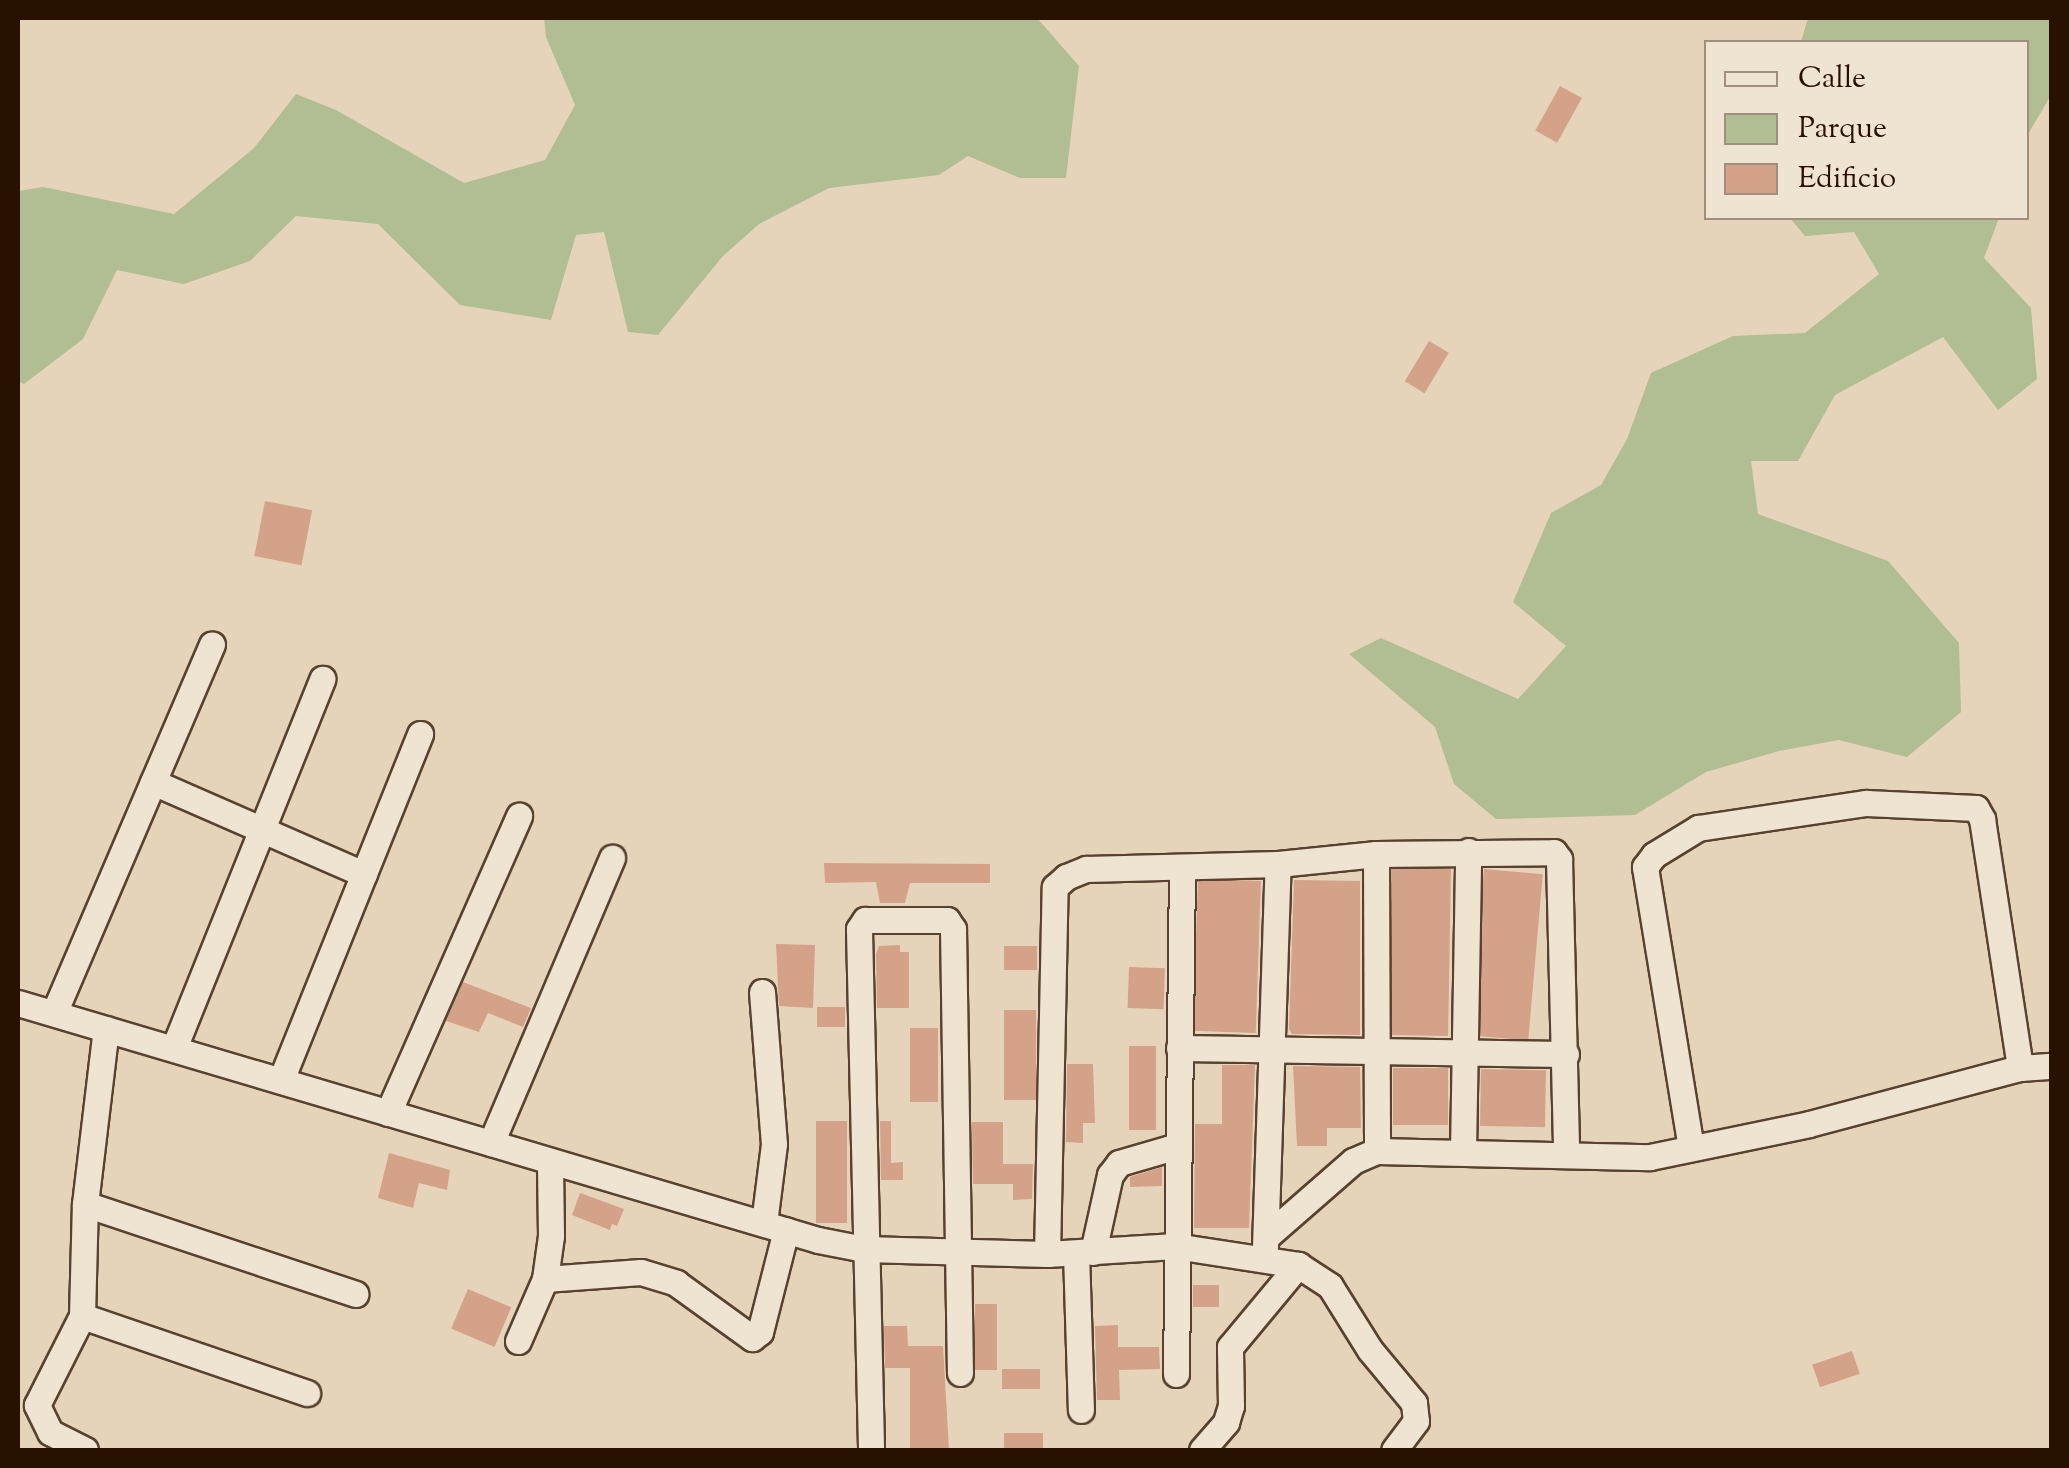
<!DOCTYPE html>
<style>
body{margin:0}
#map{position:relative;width:2069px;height:1468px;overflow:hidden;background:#e6d4ba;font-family:"Sorts Mill Goudy",serif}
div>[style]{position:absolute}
.green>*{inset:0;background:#b1bd92}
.building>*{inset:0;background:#d4a189;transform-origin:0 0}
.roads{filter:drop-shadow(2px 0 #58422f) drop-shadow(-2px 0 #58422f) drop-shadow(0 2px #58422f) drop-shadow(0 -2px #58422f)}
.minor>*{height:25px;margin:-12.5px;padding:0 12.5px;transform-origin:12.5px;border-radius:12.5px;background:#efe3d2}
span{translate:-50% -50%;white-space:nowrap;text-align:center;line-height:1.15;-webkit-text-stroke:9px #efe3d2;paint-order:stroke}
.frame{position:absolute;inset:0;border:20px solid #291101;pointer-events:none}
.legend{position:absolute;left:1704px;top:40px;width:325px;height:180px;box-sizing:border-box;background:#efe3d2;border:2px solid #a08f7e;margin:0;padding:12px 18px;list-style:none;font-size:30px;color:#291101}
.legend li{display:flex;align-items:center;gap:20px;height:50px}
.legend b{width:50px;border:2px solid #a08f7e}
</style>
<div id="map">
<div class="green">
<div style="clip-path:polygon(544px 18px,1037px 18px,1079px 66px,1066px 178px,1020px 178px,968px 156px,939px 175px,829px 188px,759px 224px,723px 256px,658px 335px,628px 332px,604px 232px,576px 235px,551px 320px,460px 305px,378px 224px,296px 216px,250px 261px,184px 284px,117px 270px,83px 339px,24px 384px,18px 381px,18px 191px,43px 187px,174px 214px,254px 148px,296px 94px,336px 110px,464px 183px,545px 160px,575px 105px,546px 37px)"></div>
<div style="clip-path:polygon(1808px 18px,2051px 18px,2051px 95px,2027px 136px,2026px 42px,1801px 42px)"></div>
<div style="clip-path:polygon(1790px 218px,1999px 218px,1984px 258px,2031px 308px,2037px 379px,1998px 410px,1943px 337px,1835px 395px,1798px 461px,1751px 461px,1758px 514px,1888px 561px,1959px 643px,1961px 712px,1907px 757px,1839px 740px,1779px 751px,1706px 772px,1635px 815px,1496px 819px,1454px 784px,1435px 727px,1349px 654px,1381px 638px,1518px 699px,1566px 646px,1513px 602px,1551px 513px,1601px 485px,1627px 439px,1651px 373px,1733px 336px,1805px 333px,1879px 274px,1854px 232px,1805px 236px)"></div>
</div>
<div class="building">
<div style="left:1560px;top:86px;width:25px;height:51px;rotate:29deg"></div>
<div style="left:1429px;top:341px;width:23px;height:47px;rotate:31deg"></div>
<div style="left:265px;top:501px;width:48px;height:56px;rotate:11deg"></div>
<div style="clip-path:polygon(824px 863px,990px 864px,990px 883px,910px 883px,905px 903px,880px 903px,876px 882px,825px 883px)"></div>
<div style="left:1451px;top:869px;width:167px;height:59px;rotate:91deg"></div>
<div style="left:1484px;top:869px;width:59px;height:167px;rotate:5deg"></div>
<div style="clip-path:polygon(1294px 880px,1360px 881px,1360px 1035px,1292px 1034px,1289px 1029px)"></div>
<div style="left:1261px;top:881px;width:152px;height:63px;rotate:92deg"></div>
<div style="clip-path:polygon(776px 944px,815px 945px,813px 1008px,779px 1006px)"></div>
<div style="clip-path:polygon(900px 945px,900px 952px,909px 952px,909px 1008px,877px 1008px,876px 954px,879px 946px)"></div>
<div style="left:1004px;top:946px;width:33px;height:24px"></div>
<div style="left:1129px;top:967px;width:36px;height:41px;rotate:2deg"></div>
<div style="clip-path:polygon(463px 982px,531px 1008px,523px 1027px,488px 1013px,479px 1032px,446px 1021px)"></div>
<div style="left:817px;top:1007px;width:28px;height:20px"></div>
<div style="left:1004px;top:1010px;width:32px;height:90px"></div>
<div style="left:910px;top:1028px;width:28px;height:74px"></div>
<div style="left:1129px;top:1046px;width:27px;height:84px"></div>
<div style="clip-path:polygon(1067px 1064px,1093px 1064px,1095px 1123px,1083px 1123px,1083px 1143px,1066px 1142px)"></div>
<div style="clip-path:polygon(1222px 1065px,1255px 1065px,1249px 1228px,1194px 1228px,1195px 1124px,1222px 1124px)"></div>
<div style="clip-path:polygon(1293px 1066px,1360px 1067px,1361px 1128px,1327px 1128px,1327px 1146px,1297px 1146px)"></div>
<div style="left:1393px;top:1068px;width:55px;height:57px"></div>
<div style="left:1481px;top:1069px;width:65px;height:57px;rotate:1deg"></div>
<div style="left:816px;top:1121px;width:31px;height:102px"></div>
<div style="clip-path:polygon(880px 1121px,891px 1121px,891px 1163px,903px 1162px,903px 1180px,881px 1180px)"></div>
<div style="clip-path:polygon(972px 1122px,1003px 1122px,1003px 1164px,1033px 1164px,1032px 1199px,1013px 1200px,1013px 1184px,973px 1184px)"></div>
<div style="clip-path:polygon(389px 1153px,450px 1170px,447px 1190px,419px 1183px,413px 1208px,378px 1198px)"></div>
<div style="clip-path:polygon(1162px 1167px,1162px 1186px,1130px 1187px,1130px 1177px)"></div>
<div style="clip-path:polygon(580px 1193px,624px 1209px,617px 1226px,612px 1224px,610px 1230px,572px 1215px)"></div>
<div style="left:1219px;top:1285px;width:22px;height:26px;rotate:90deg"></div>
<div style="left:468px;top:1289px;width:47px;height:43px;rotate:23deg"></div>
<div style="left:975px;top:1304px;width:22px;height:66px"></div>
<div style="clip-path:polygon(1118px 1325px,1118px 1347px,1159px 1347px,1160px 1369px,1119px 1370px,1120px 1400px,1097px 1400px,1095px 1326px)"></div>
<div style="clip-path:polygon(884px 1326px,907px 1326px,908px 1346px,943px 1346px,949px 1450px,910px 1450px,910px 1368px,885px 1368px)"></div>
<div style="left:1852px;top:1351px;width:24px;height:42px;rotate:71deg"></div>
<div style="left:1040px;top:1369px;width:20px;height:38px;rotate:90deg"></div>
<div style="left:1004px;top:1433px;width:39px;height:17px"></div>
</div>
<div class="roads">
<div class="minor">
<div style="left:153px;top:782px;width:230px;rotate:23.6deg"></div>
<div style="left:1376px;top:854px;width:297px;rotate:89.8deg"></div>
<div style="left:762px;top:992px;width:152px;rotate:85.5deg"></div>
<div style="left:774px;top:1144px;width:80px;rotate:97.2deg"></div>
<div style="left:18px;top:1003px;width:834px;rotate:16.5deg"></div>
<div style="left:818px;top:1240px;width:47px;rotate:11.1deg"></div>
<div style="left:864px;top:1249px;width:183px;rotate:1.6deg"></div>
<div style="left:1047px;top:1254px;width:128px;rotate:-3.6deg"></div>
<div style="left:1175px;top:1246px;width:124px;rotate:8.8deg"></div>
<div style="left:1298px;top:1265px;width:38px;rotate:33deg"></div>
<div style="left:1330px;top:1286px;width:75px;rotate:58deg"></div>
<div style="left:1370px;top:1350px;width:69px;rotate:50.3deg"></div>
<div style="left:1414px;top:1403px;width:18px;rotate:84deg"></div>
<div style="left:1416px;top:1421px;width:36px;rotate:127deg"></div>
<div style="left:54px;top:1013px;width:401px;rotate:-66.8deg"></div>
<div style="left:174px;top:1048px;width:398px;rotate:-68.1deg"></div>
<div style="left:1179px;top:1048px;width:387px;rotate:0.9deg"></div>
<div style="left:281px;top:1080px;width:373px;rotate:-68.1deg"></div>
<div style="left:388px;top:1113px;width:325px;rotate:-66.2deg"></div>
<div style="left:491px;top:1143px;width:310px;rotate:-67deg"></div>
<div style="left:1691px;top:1148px;width:285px;rotate:-99.3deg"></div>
<div style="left:1645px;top:867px;width:15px;rotate:-53deg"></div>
<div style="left:1654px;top:855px;width:52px;rotate:-31.5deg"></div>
<div style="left:1698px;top:828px;width:170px;rotate:-8.5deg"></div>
<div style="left:1866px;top:803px;width:110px;rotate:2.6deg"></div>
<div style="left:1976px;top:808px;width:13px;rotate:61deg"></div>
<div style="left:1982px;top:819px;width:252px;rotate:81.3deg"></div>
<div style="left:1463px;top:1152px;width:301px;rotate:-89deg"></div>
<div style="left:85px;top:1204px;width:285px;rotate:18.4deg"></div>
<div style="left:1266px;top:1237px;width:116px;rotate:-41.1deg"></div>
<div style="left:1353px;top:1161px;width:26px;rotate:-23deg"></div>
<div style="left:1377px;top:1151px;width:273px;rotate:1.3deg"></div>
<div style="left:1650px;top:1157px;width:162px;rotate:-11.7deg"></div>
<div style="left:1809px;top:1124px;width:218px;rotate:-14.9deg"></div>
<div style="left:2020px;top:1068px;width:32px;rotate:-4deg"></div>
<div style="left:1265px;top:1247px;width:383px;rotate:-88.1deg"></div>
<div style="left:1093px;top:1252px;width:79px;rotate:-77.6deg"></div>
<div style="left:1110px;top:1175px;width:15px;rotate:-53deg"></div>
<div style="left:1119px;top:1163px;width:60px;rotate:-16.3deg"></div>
<div style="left:1076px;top:1253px;width:157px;rotate:88.2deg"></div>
<div style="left:1047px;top:1254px;width:367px;rotate:-88.8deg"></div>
<div style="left:1055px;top:887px;width:15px;rotate:-42deg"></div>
<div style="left:1066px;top:877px;width:22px;rotate:-22deg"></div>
<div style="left:1086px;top:869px;width:192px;rotate:-1.5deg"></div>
<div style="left:1278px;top:864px;width:99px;rotate:-5.8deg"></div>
<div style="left:1376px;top:854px;width:178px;rotate:-0.6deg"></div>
<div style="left:1554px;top:852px;width:9px;rotate:54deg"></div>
<div style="left:1559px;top:859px;width:296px;rotate:88.6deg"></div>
<div style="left:545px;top:1279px;width:96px;rotate:-4.2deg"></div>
<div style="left:641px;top:1272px;width:37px;rotate:17deg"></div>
<div style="left:676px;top:1283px;width:94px;rotate:35.9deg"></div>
<div style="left:752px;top:1338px;width:10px;rotate:-37deg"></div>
<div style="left:760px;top:1332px;width:105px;rotate:-75.7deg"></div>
<div style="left:82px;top:1316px;width:238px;rotate:18.9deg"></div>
<div style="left:518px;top:1341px;width:68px;rotate:-66.5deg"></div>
<div style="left:545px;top:1279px;width:43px;rotate:-82.1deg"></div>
<div style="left:551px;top:1236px;width:75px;rotate:-90.8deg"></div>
<div style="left:1176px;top:1374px;width:507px;rotate:-89.32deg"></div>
<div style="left:871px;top:1447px;width:518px;rotate:-91.33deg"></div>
<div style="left:859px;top:929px;width:11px;rotate:-56deg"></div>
<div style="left:865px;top:920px;width:82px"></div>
<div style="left:947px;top:920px;width:11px;rotate:56deg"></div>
<div style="left:953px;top:929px;width:444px;rotate:89.1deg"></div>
<div style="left:85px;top:1450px;width:39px;rotate:-153deg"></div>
<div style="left:50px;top:1432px;width:30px;rotate:-116deg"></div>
<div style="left:37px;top:1405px;width:100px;rotate:-63.2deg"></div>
<div style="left:82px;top:1316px;width:112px;rotate:-88.5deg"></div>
<div style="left:85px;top:1204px;width:176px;rotate:-83.2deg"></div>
<div style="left:1202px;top:1450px;width:37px;rotate:-49deg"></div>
<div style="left:1226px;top:1422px;width:17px;rotate:-73deg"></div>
<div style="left:1231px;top:1406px;width:59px;rotate:-91deg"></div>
<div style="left:1230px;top:1347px;width:107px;rotate:-50.3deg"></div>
</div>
</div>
<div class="frame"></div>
<ul class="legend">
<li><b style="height:12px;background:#efe3d2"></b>Calle</li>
<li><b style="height:28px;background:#b1bd92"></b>Parque</li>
<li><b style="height:28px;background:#d4a189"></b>Edificio</li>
</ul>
</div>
